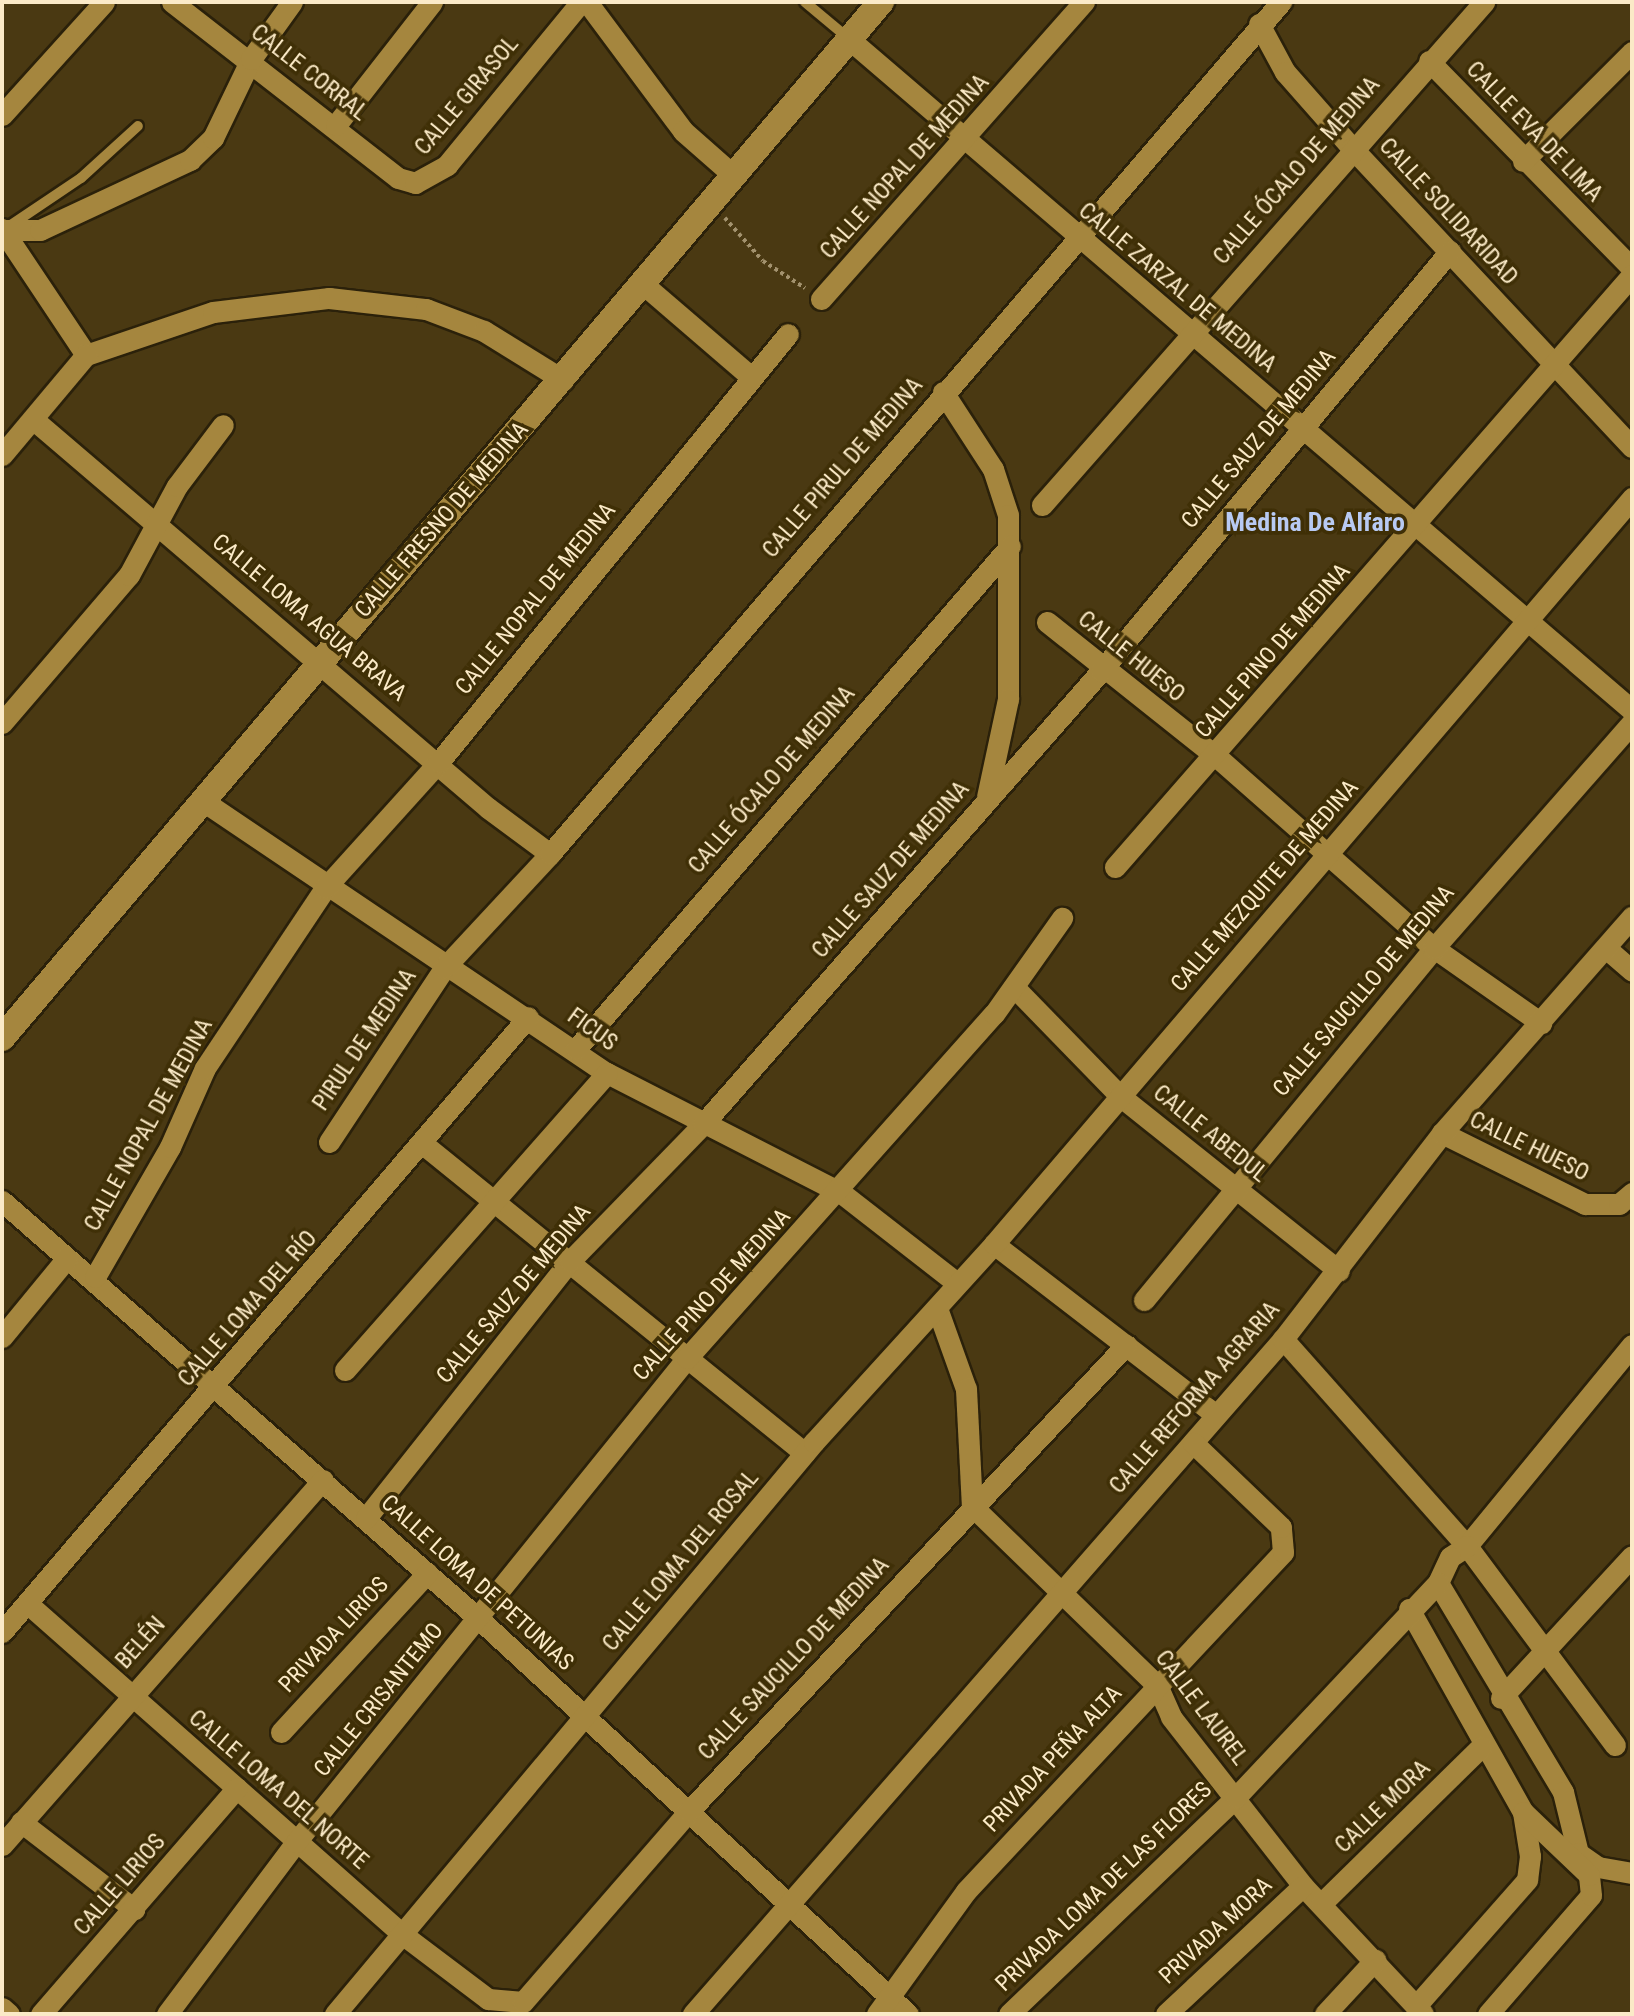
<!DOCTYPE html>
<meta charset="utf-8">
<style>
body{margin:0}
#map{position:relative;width:1634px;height:2016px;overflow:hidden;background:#4a3912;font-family:"Roboto Condensed",sans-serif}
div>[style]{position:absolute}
.path>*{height:3.5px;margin-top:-1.75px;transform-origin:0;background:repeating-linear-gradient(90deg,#a3926e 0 3.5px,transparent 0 7px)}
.roads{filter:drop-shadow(2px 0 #2b210a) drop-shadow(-2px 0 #2b210a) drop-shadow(0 2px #2b210a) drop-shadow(0 -2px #2b210a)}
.service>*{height:10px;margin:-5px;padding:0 5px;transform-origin:5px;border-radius:5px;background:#a5863e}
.minor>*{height:21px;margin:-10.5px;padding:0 10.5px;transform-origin:10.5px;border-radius:10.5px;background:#a5863e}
.tertiary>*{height:26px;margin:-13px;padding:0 13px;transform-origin:13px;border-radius:13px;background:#a5863e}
span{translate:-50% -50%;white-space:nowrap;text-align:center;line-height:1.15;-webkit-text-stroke:7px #3f2f06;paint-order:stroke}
.street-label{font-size:23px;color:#fbeac7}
.quarter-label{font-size:26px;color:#b8caf3;font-weight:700}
.frame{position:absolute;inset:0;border:4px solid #fbeac7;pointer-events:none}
</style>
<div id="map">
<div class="path">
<div style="left:725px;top:218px;width:57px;rotate:48.5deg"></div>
<div style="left:763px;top:261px;width:50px;rotate:32.7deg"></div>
</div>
<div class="roads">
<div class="service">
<div style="left:805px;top:2px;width:56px;rotate:39.9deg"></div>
<div style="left:8px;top:227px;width:88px;rotate:-33.9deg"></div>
<div style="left:81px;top:178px;width:77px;rotate:-42.4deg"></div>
</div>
<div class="minor">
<div style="left:172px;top:2px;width:286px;rotate:37.9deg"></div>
<div style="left:398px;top:178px;width:18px;rotate:16deg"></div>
<div style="left:415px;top:183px;width:37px;rotate:-29deg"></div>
<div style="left:447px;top:165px;width:211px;rotate:-50.6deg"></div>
<div style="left:587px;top:2px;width:161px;rotate:53.3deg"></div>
<div style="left:683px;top:131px;width:68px;rotate:41.4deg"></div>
<div style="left:1259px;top:24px;width:55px;rotate:61.6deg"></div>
<div style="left:1285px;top:72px;width:101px;rotate:48.6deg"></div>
<div style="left:1352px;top:148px;width:410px;rotate:46.9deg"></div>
<div style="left:849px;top:39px;width:1031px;rotate:40.6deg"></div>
<div style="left:1429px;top:61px;width:290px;rotate:45.6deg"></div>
<div style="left:2px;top:115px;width:152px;rotate:-47.9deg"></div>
<div style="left:336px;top:125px;width:156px;rotate:-52deg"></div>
<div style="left:1523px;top:161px;width:154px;rotate:-45deg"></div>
<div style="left:2px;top:229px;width:151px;rotate:56.3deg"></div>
<div style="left:2px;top:230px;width:38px"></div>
<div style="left:40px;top:230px;width:166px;rotate:-25deg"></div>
<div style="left:190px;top:160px;width:32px;rotate:-44deg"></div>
<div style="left:213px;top:138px;width:88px;rotate:-64.3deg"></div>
<div style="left:251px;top:59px;width:70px;rotate:-54.3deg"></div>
<div style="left:643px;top:284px;width:141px;rotate:40.7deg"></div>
<div style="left:821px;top:299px;width:397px;rotate:-48.5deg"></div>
<div style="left:86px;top:355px;width:134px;rotate:-18.7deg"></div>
<div style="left:213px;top:312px;width:117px;rotate:-6.9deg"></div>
<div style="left:329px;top:298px;width:98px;rotate:6.5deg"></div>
<div style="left:426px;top:309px;width:62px;rotate:20.8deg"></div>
<div style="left:484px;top:331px;width:93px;rotate:31.8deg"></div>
<div style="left:943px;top:392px;width:92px;rotate:57deg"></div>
<div style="left:993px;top:469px;width:48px;rotate:71.9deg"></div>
<div style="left:1008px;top:515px;width:184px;rotate:90deg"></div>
<div style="left:1008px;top:699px;width:100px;rotate:102.1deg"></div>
<div style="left:34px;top:420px;width:597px;rotate:40.52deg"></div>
<div style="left:488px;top:808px;width:77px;rotate:36.6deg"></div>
<div style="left:2px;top:455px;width:131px;rotate:-50deg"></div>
<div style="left:1042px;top:505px;width:670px;rotate:-48.69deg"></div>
<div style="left:1047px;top:622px;width:217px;rotate:38.5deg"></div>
<div style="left:1217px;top:757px;width:289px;rotate:41.4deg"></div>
<div style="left:1434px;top:948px;width:131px;rotate:35deg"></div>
<div style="left:2px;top:723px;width:195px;rotate:-49.4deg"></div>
<div style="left:129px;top:575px;width:101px;rotate:-61.7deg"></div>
<div style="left:177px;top:486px;width:76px;rotate:-53deg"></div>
<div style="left:206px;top:803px;width:483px;rotate:34deg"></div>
<div style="left:607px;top:1073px;width:262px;rotate:27.1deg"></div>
<div style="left:840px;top:1192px;width:148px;rotate:37.9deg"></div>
<div style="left:1115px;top:867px;width:786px;rotate:-48.87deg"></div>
<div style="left:1607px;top:949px;width:33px;rotate:41deg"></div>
<div style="left:1014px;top:987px;width:152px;rotate:45.8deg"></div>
<div style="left:1120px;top:1096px;width:280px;rotate:38.6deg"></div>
<div style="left:576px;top:1049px;width:664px;rotate:-49.21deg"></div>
<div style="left:1442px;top:1133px;width:160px;rotate:26.4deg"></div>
<div style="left:1585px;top:1204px;width:34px"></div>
<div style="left:1619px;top:1204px;width:17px;rotate:-40deg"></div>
<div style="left:329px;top:1142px;width:209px;rotate:-56.5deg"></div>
<div style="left:444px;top:968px;width:156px;rotate:-47.1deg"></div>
<div style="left:550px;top:854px;width:1123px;rotate:-49.37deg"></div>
<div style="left:423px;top:1144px;width:491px;rotate:39deg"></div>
<div style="left:2px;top:1201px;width:634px;rotate:41.23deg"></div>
<div style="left:479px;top:1619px;width:583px;rotate:42.64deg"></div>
<div style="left:994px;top:1244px;width:280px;rotate:37.6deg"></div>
<div style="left:95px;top:1277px;width:150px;rotate:-60deg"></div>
<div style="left:170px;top:1147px;width:86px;rotate:-66.1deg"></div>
<div style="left:205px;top:1068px;width:216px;rotate:-56.3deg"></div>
<div style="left:325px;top:888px;width:170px;rotate:-47.9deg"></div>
<div style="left:439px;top:762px;width:552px;rotate:-50.81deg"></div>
<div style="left:1144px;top:1300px;width:456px;rotate:-50.5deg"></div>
<div style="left:1434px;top:948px;width:300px;rotate:-48.7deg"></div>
<div style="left:937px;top:1308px;width:86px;rotate:70.3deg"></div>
<div style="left:966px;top:1389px;width:117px;rotate:87.1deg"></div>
<div style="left:972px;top:1506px;width:257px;rotate:44.1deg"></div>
<div style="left:1157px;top:1685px;width:35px;rotate:66deg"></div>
<div style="left:1171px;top:1717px;width:214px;rotate:52deg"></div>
<div style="left:1303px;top:1886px;width:175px;rotate:46.8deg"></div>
<div style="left:2px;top:1337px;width:102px;rotate:-50.6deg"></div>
<div style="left:1283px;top:1339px;width:277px;rotate:48.4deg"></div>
<div style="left:1467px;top:1546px;width:248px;rotate:53.4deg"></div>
<div style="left:1632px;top:1345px;width:260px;rotate:129.4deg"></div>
<div style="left:1467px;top:1546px;width:20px;rotate:147deg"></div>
<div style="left:1450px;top:1557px;width:29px;rotate:115deg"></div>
<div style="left:1438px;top:1583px;width:244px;rotate:59.1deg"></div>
<div style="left:1563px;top:1792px;width:63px;rotate:76.2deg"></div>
<div style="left:1578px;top:1853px;width:24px;rotate:35deg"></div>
<div style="left:1598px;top:1867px;width:35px;rotate:10deg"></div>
<div style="left:345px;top:1370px;width:396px;rotate:-48.6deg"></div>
<div style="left:366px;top:1518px;width:328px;rotate:-51.6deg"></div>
<div style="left:570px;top:1261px;width:191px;rotate:-45.8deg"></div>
<div style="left:703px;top:1124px;width:603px;rotate:-48.7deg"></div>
<div style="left:1101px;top:671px;width:546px;rotate:-50.28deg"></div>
<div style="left:27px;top:1603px;width:500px;rotate:41.43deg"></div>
<div style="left:402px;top:1934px;width:108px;rotate:37.1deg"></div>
<div style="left:488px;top:1999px;width:35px;rotate:5deg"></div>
<div style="left:523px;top:2002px;width:253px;rotate:-49deg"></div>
<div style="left:689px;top:1811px;width:639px;rotate:-46.84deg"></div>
<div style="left:1409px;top:1609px;width:233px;rotate:60.7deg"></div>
<div style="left:1523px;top:1812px;width:45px;rotate:81deg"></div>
<div style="left:1530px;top:1856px;width:24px;rotate:97deg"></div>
<div style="left:1527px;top:1880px;width:168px;rotate:131.4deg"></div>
<div style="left:2px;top:1632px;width:809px;rotate:-49.46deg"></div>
<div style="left:1501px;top:1698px;width:193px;rotate:-47.3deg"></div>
<div style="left:281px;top:1732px;width:216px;rotate:-47.4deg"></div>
<div style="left:21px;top:1822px;width:143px;rotate:37.6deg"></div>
<div style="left:2px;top:1845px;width:486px;rotate:-48.7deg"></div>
<div style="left:1321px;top:1904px;width:224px;rotate:-44.5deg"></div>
<div style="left:2px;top:2008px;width:9px;rotate:41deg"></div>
<div style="left:41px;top:2014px;width:299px;rotate:-49.1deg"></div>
<div style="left:167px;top:2014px;width:215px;rotate:-53.1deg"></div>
<div style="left:296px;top:1842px;width:622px;rotate:-51.07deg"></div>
<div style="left:687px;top:1358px;width:461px;rotate:-48.3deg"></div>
<div style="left:994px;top:1014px;width:118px;rotate:-54.7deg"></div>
<div style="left:335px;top:2014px;width:746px;rotate:-50.06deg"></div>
<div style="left:814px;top:1442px;width:268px;rotate:-47.7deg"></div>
<div style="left:994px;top:1244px;width:982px;rotate:-49.46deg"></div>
<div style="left:693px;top:2014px;width:897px;rotate:-48.84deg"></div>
<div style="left:1283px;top:1339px;width:260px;rotate:-52.3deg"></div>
<div style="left:1442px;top:1133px;width:288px;rotate:-48.7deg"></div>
<div style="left:877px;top:2014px;width:152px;rotate:-54.1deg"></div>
<div style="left:966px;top:1891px;width:464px;rotate:-46.9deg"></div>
<div style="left:1283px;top:1552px;width:25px;rotate:-95deg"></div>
<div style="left:1281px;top:1527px;width:122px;rotate:-136.3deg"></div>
<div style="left:1009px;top:2014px;width:314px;rotate:-43.7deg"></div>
<div style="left:1236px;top:1797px;width:294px;rotate:-46.7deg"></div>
<div style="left:1166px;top:2014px;width:187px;rotate:-43.1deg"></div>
<div style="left:1325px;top:2014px;width:74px;rotate:-47.2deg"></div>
<div style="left:1488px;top:2014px;width:157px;rotate:-49.1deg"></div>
<div style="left:1591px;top:1895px;width:20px;rotate:-96deg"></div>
<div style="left:1589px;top:1875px;width:91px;rotate:-136.3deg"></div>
</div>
<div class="tertiary">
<div style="left:2px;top:1038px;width:1359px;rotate:-49.69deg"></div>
</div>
</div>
<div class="street-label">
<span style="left:309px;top:73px;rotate:38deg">CALLE CORRAL</span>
<span style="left:467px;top:96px;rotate:-50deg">CALLE GIRASOL</span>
<span style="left:1534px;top:132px;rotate:46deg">CALLE EVA DE LIMA</span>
<span style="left:905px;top:167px;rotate:-48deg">CALLE NOPAL DE MEDINA</span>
<span style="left:1297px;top:171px;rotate:-49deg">CALLE ÓCALO DE MEDINA</span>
<span style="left:1448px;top:212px;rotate:47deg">CALLE SOLIDARIDAD</span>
<span style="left:1177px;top:288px;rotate:40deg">CALLE ZARZAL DE MEDINA</span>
<span style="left:1259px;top:439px;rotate:-50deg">CALLE SAUZ DE MEDINA</span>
<span style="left:843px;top:468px;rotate:-49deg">CALLE PIRUL DE MEDINA</span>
<span style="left:442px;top:520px;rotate:-49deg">CALLE FRESNO DE MEDINA</span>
<span style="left:536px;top:599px;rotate:-51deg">CALLE NOPAL DE MEDINA</span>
<span style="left:309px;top:618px;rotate:40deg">CALLE LOMA AGUA BRAVA</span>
<span style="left:1273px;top:651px;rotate:-49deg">CALLE PINO DE MEDINA</span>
<span style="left:1131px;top:657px;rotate:39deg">CALLE HUESO</span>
<span style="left:772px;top:780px;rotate:-49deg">CALLE ÓCALO DE MEDINA</span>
<span style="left:891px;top:870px;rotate:-49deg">CALLE SAUZ DE MEDINA</span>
<span style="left:1265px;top:886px;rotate:-49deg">CALLE MEZQUITE DE MEDINA</span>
<span style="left:1364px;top:991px;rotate:-50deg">CALLE SAUCILLO DE MEDINA</span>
<span style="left:592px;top:1030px;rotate:36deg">FICUS</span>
<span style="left:365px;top:1040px;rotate:-56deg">PIRUL DE MEDINA</span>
<span style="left:149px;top:1125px;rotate:-61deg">CALLE NOPAL DE MEDINA</span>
<span style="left:1210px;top:1134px;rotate:39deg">CALLE ABEDUL</span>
<span style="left:1529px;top:1147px;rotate:26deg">CALLE HUESO</span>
<span style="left:514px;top:1294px;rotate:-50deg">CALLE SAUZ DE MEDINA</span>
<span style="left:712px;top:1295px;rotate:-48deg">CALLE PINO DE MEDINA</span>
<span style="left:248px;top:1309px;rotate:-49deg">CALLE LOMA DEL RÍO</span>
<span style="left:1195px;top:1398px;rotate:-49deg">CALLE REFORMA AGRARIA</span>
<span style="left:681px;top:1561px;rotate:-50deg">CALLE LOMA DEL ROSAL</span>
<span style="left:477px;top:1583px;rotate:42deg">CALLE LOMA DE PETUNIAS</span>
<span style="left:334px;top:1635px;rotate:-47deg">PRIVADA LIRIOS</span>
<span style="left:141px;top:1643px;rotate:-48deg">BELÉN</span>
<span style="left:794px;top:1659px;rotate:-47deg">CALLE SAUCILLO DE MEDINA</span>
<span style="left:379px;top:1700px;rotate:-51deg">CALLE CRISANTEMO</span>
<span style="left:1201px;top:1708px;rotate:53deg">CALLE LAUREL</span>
<span style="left:1053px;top:1759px;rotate:-47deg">PRIVADA PEÑA ALTA</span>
<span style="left:278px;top:1790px;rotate:41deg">CALLE LOMA DEL NORTE</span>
<span style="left:1383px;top:1807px;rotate:-44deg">CALLE MORA</span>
<span style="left:120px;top:1885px;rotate:-49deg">CALLE LIRIOS</span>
<span style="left:1104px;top:1887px;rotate:-44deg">PRIVADA LOMA DE LAS FLORES</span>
<span style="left:1216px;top:1931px;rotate:-43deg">PRIVADA MORA</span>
</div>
<div class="quarter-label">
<span style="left:1315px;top:523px">Medina De Alfaro</span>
</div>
<div class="frame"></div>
</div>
